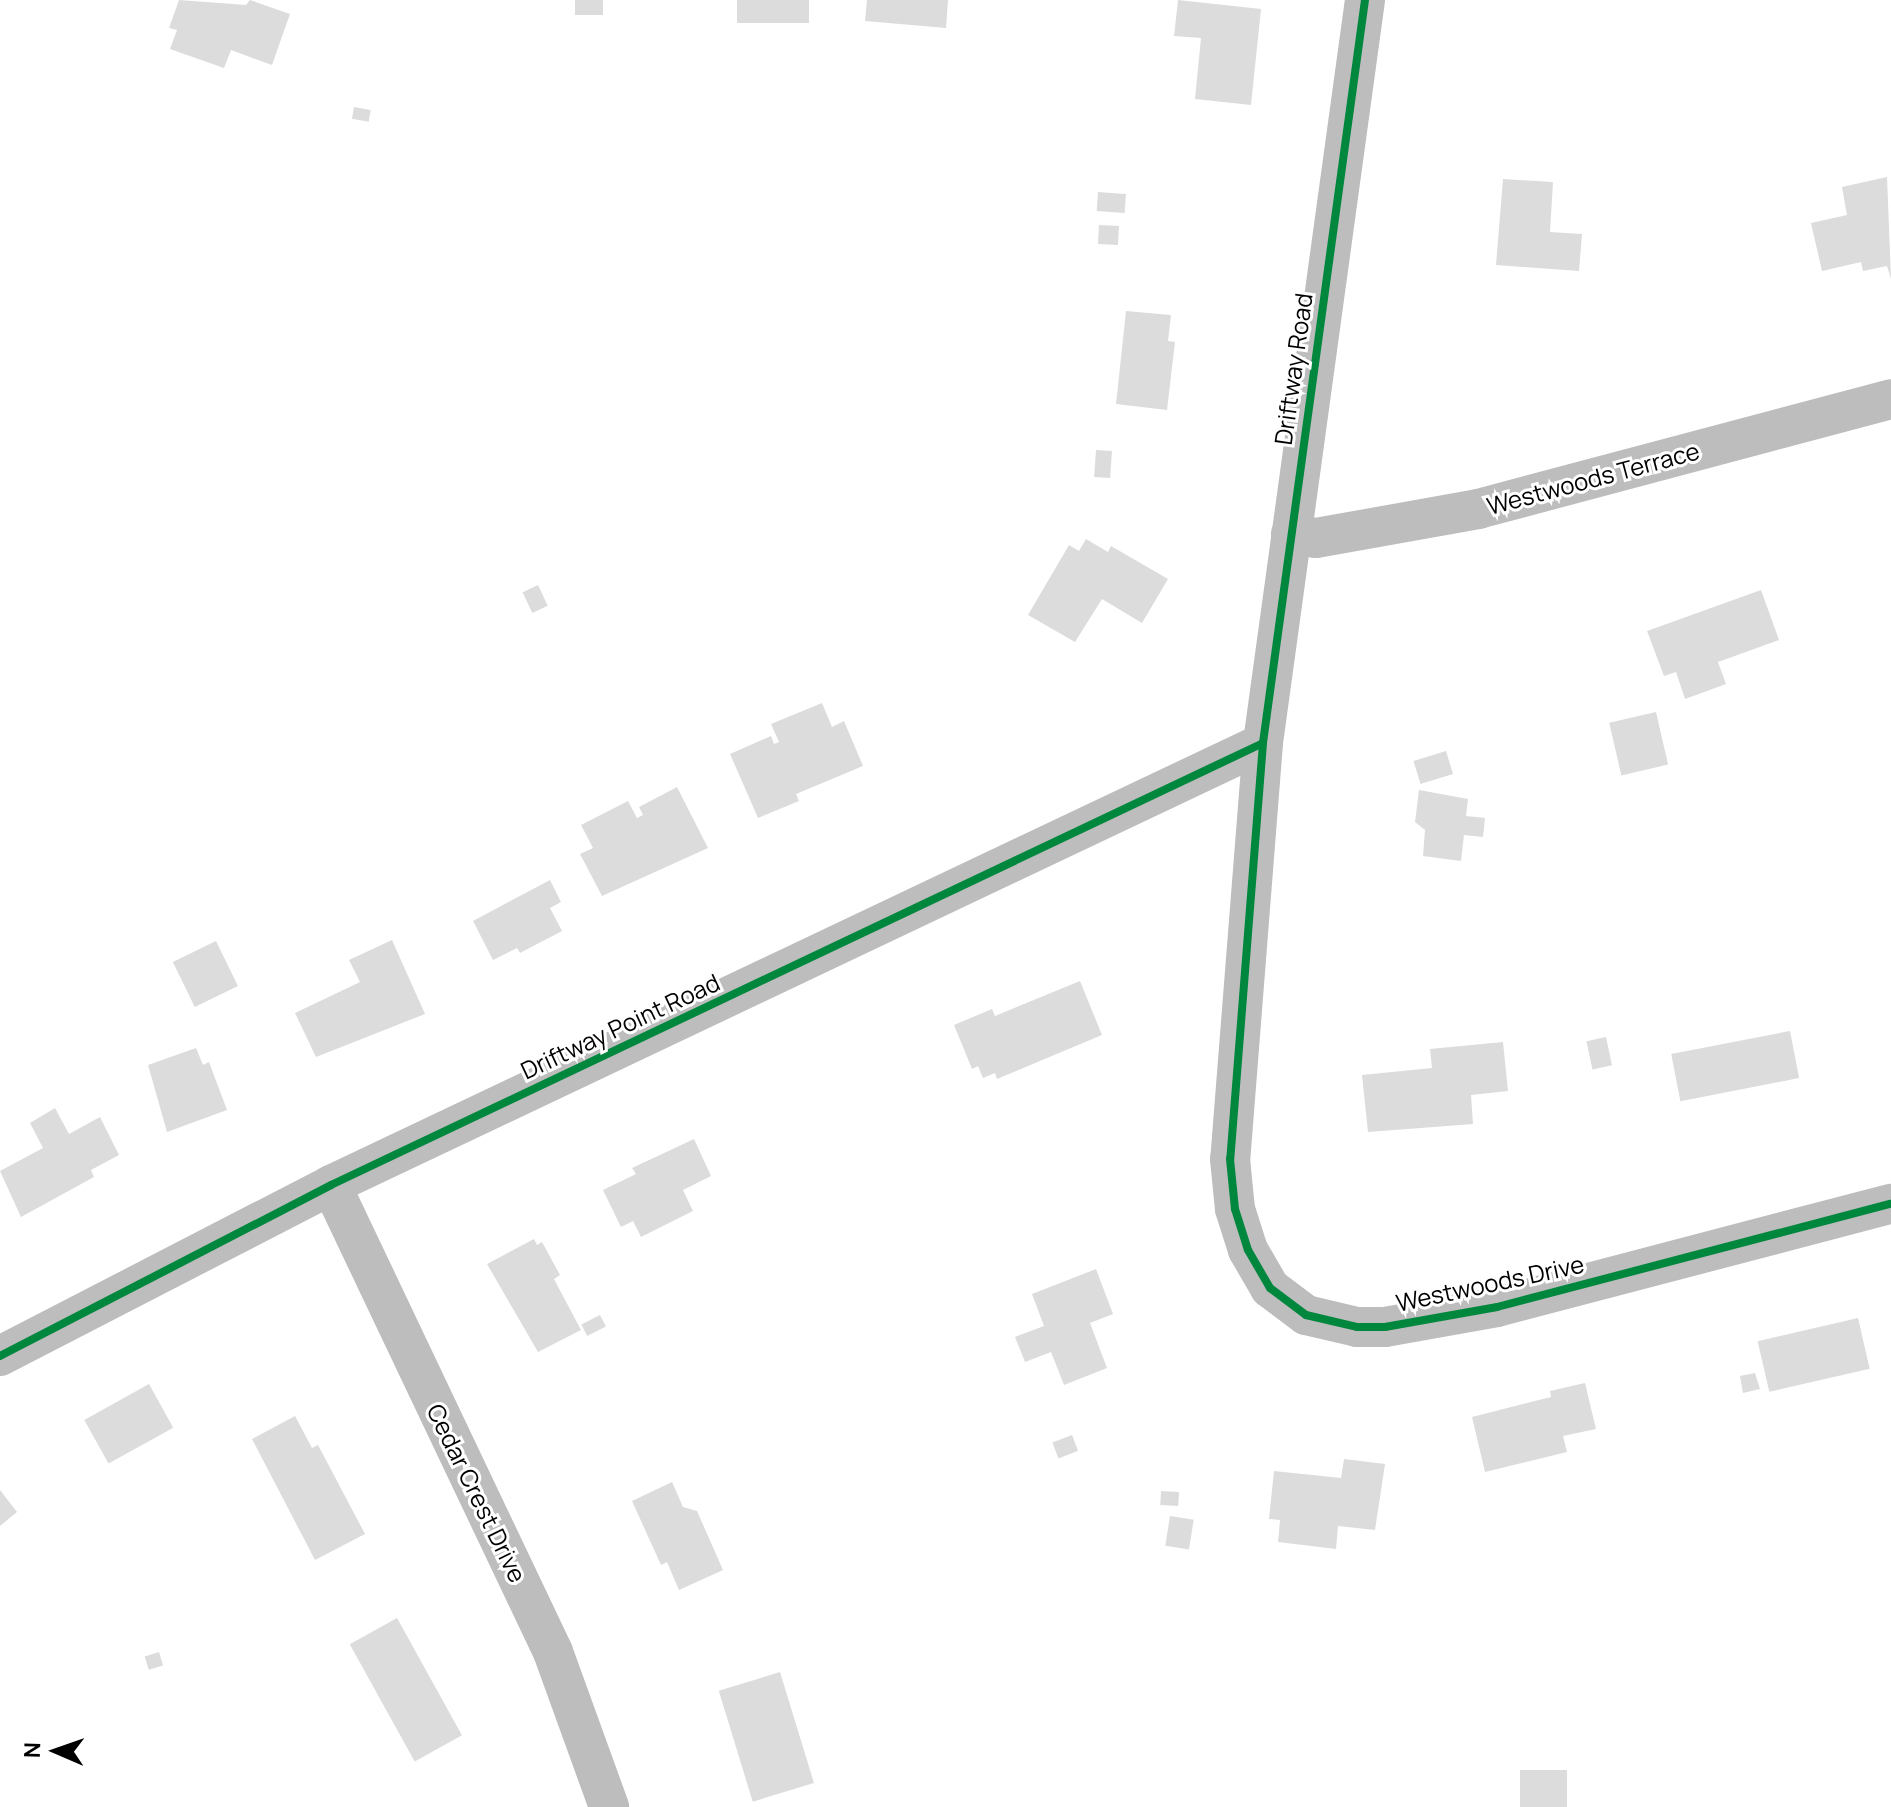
<!DOCTYPE html>
<style>
body{margin:0}
#map{position:relative;width:1891px;height:1807px;overflow:hidden;background:#fff;font-family:Manrope,sans-serif}
div>[style]{position:absolute}
.building>*{inset:0;background:#dcdcdc;transform-origin:0 0}
.street>*{height:40px;margin:-20px;padding:0 20px;transform-origin:20px;border-radius:20px;background:#bdbdbd}
.cycleway>*{height:8px;margin:-4px;padding:0 4px;transform-origin:4px;border-radius:4px;background:#00873e}
span{translate:-50% -50%;white-space:nowrap;text-align:center;line-height:1.15;-webkit-text-stroke:6px #fff;paint-order:stroke}
.street-label{font-size:24px;color:#000}
.north{position:absolute;left:16px;top:1711px;width:80px;height:80px;-webkit-text-stroke:6px #fff;paint-order:stroke;rotate:272deg;font-size:22px;font-weight:700;line-height:32px;text-align:center;color:#000}
.north::after{content:'';display:block;margin:auto;width:28px;height:36px;background:#000;clip-path:polygon(50% 0,100% 100%,50% 72%,0 100%)}
</style>
<div id="map">
<div class="building">
<div style="clip-path:polygon(179px 0,246px 5px,250px 0,290px 14px,272px 65px,231px 50px,224px 68px,170px 49px,177px 30px,169px 28px)"></div>
<div style="left:575px;top:0;width:28px;height:15px"></div>
<div style="left:737px;top:0;width:72px;height:23px"></div>
<div style="clip-path:polygon(867px 0,948px 0,946px 28px,865px 21px)"></div>
<div style="clip-path:polygon(1178px 0,1261px 9px,1251px 105px,1195px 99px,1201px 38px,1174px 36px)"></div>
<div style="left:354px;top:107px;width:17px;height:12px;rotate:10deg"></div>
<div style="clip-path:polygon(1887px 177px,1891px 279px,1887px 266px,1863px 271px,1861px 262px,1822px 271px,1811px 223px,1847px 215px,1842px 187px)"></div>
<div style="clip-path:polygon(1503px 179px,1553px 182px,1550px 232px,1582px 234px,1579px 271px,1496px 265px)"></div>
<div style="left:1098px;top:192px;width:28px;height:19px;rotate:4deg"></div>
<div style="left:1099px;top:225px;width:20px;height:19px;rotate:3deg"></div>
<div style="clip-path:polygon(1126px 311px,1171px 315px,1168px 341px,1175px 342px,1167px 410px,1116px 404px)"></div>
<div style="left:1096px;top:450px;width:16px;height:27px;rotate:4deg"></div>
<div style="clip-path:polygon(1086px 539px,1108px 552px,1111px 546px,1168px 579px,1142px 623px,1102px 599px,1075px 642px,1028px 615px,1069px 545px,1079px 551px)"></div>
<div style="left:538px;top:585px;width:23px;height:17px;rotate:65deg"></div>
<div style="clip-path:polygon(1761px 590px,1779px 640px,1718px 662px,1726px 684px,1685px 699px,1676px 672px,1664px 676px,1647px 631px)"></div>
<div style="clip-path:polygon(822px 703px,832px 727px,844px 721px,863px 766px,796px 794px,799px 801px,758px 818px,730px 754px,771px 736px,774px 744px,779px 742px,771px 724px)"></div>
<div style="left:1656px;top:712px;width:54px;height:48px;rotate:77deg"></div>
<div style="left:1446px;top:751px;width:24px;height:34px;rotate:73deg"></div>
<div style="clip-path:polygon(677px 787px,708px 848px,602px 896px,580px 854px,593px 848px,581px 825px,628px 801px,637px 818px,643px 815px,639px 807px)"></div>
<div style="clip-path:polygon(1419px 790px,1468px 799px,1466px 816px,1485px 818px,1483px 837px,1464px 835px,1461px 861px,1423px 856px,1425px 830px,1415px 822px)"></div>
<div style="clip-path:polygon(550px 880px,561px 902px,550px 908px,562px 931px,520px 953px,517px 948px,493px 960px,473px 921px)"></div>
<div style="clip-path:polygon(392px 940px,425px 1014px,316px 1057px,295px 1013px,360px 982px,349px 960px)"></div>
<div style="left:216px;top:941px;width:50px;height:48px;rotate:64deg"></div>
<div style="clip-path:polygon(1080px 981px,1102px 1035px,997px 1079px,995px 1073px,983px 1078px,978px 1066px,972px 1069px,954px 1025px,992px 1009px,995px 1016px)"></div>
<div style="left:1790px;top:1031px;width:48px;height:121px;rotate:79deg"></div>
<div style="left:1606px;top:1037px;width:29px;height:20px;rotate:78deg"></div>
<div style="clip-path:polygon(1503px 1042px,1508px 1091px,1471px 1095px,1473px 1124px,1368px 1132px,1362px 1075px,1432px 1068px,1430px 1049px)"></div>
<div style="clip-path:polygon(196px 1048px,203px 1065px,209px 1062px,227px 1110px,167px 1132px,148px 1065px)"></div>
<div style="clip-path:polygon(55px 1108px,69px 1134px,100px 1117px,119px 1155px,91px 1170px,94px 1177px,21px 1217px,0 1171px,43px 1148px,30px 1123px)"></div>
<div style="clip-path:polygon(694px 1139px,711px 1176px,683px 1190px,693px 1211px,641px 1237px,633px 1221px,621px 1227px,603px 1190px,636px 1174px,632px 1168px)"></div>
<div style="clip-path:polygon(534px 1239px,537px 1245px,542px 1242px,560px 1275px,554px 1279px,581px 1330px,538px 1352px,487px 1264px)"></div>
<div style="clip-path:polygon(1096px 1269px,1113px 1314px,1090px 1323px,1107px 1368px,1064px 1385px,1051px 1352px,1025px 1362px,1015px 1337px,1044px 1326px,1032px 1294px)"></div>
<div style="left:600px;top:1315px;width:13px;height:21px;rotate:63deg"></div>
<div style="left:1858px;top:1318px;width:52px;height:103px;rotate:77deg"></div>
<div style="clip-path:polygon(1755px 1373px,1760px 1389px,1743px 1393px,1740px 1376px)"></div>
<div style="clip-path:polygon(1585px 1383px,1596px 1429px,1563px 1436px,1567px 1452px,1485px 1472px,1472px 1417px,1551px 1397px,1550px 1391px)"></div>
<div style="left:149px;top:1384px;width:50px;height:74px;rotate:61deg"></div>
<div style="clip-path:polygon(295px 1416px,312px 1448px,318px 1445px,365px 1534px,315px 1560px,252px 1439px)"></div>
<div style="left:1072px;top:1435px;width:17px;height:21px;rotate:69deg"></div>
<div style="clip-path:polygon(1344px 1459px,1385px 1464px,1375px 1530px,1338px 1526px,1336px 1549px,1278px 1542px,1280px 1520px,1269px 1519px,1274px 1471px,1341px 1478px)"></div>
<div style="clip-path:polygon(672px 1482px,683px 1507px,697px 1511px,723px 1570px,679px 1590px,667px 1562px,661px 1565px,632px 1501px)"></div>
<div style="clip-path:polygon(0 1490px,17px 1512px,0 1526px)"></div>
<div style="left:1161px;top:1491px;width:18px;height:14px;rotate:3deg"></div>
<div style="left:1170px;top:1516px;width:24px;height:30px;rotate:9deg"></div>
<div style="left:397px;top:1618px;width:134px;height:54px;rotate:61deg"></div>
<div style="left:159px;top:1652px;width:14px;height:15px;rotate:73deg"></div>
<div style="left:780px;top:1672px;width:116px;height:64px;rotate:73deg"></div>
<div style="left:1520px;top:1770px;width:47px;height:37px"></div>
</div>
<div class="street">
<div style="left:1365px;top:0;width:750px;rotate:97.82deg"></div>
<div style="left:1263px;top:743px;width:417px;rotate:94.5deg"></div>
<div style="left:1230px;top:1159px;width:50px;rotate:84.3deg"></div>
<div style="left:1235px;top:1209px;width:43px;rotate:72.4deg"></div>
<div style="left:1248px;top:1250px;width:44px;rotate:59.9deg"></div>
<div style="left:1270px;top:1288px;width:45px;rotate:36.9deg"></div>
<div style="left:1306px;top:1315px;width:52px;rotate:13.2deg"></div>
<div style="left:1357px;top:1327px;width:28px"></div>
<div style="left:1385px;top:1327px;width:114px;rotate:-10.1deg"></div>
<div style="left:1497px;top:1307px;width:407px;rotate:-14.7deg"></div>
<div style="left:1291px;top:534px;width:25px;rotate:9deg"></div>
<div style="left:1316px;top:538px;width:165px;rotate:-10.1deg"></div>
<div style="left:1478px;top:509px;width:427px;rotate:-14.9deg"></div>
<div style="left:331px;top:1185px;width:517px;rotate:64.57deg"></div>
<div style="left:553px;top:1652px;width:165px;rotate:70.1deg"></div>
<div style="left:0;top:1356px;width:373px;rotate:-27.3deg"></div>
<div style="left:331px;top:1185px;width:1031px;rotate:-25.37deg"></div>
</div>
<div class="cycleway">
<div style="left:1365px;top:0;width:750px;rotate:97.82deg"></div>
<div style="left:1263px;top:743px;width:417px;rotate:94.5deg"></div>
<div style="left:1230px;top:1159px;width:50px;rotate:84.3deg"></div>
<div style="left:1235px;top:1209px;width:43px;rotate:72.4deg"></div>
<div style="left:1248px;top:1250px;width:44px;rotate:59.9deg"></div>
<div style="left:1270px;top:1288px;width:45px;rotate:36.9deg"></div>
<div style="left:1306px;top:1315px;width:52px;rotate:13.2deg"></div>
<div style="left:1357px;top:1327px;width:28px"></div>
<div style="left:1385px;top:1327px;width:114px;rotate:-10.1deg"></div>
<div style="left:1497px;top:1307px;width:407px;rotate:-14.7deg"></div>
<div style="left:0;top:1356px;width:373px;rotate:-27.3deg"></div>
<div style="left:331px;top:1185px;width:1031px;rotate:-25.37deg"></div>
</div>
<div class="street-label">
<span style="left:1293px;top:369px;rotate:-82deg">Driftway Road</span>
<span style="left:1593px;top:478px;rotate:-15deg">Westwoods Terrace</span>
<span style="left:620px;top:1026px;rotate:-25deg">Driftway Point Road</span>
<span style="left:1490px;top:1283px;rotate:-12deg">Westwoods Drive</span>
<span style="left:477px;top:1493px;rotate:64deg">Cedar Crest Drive</span>
</div>
<div class="north">N</div>
</div>
